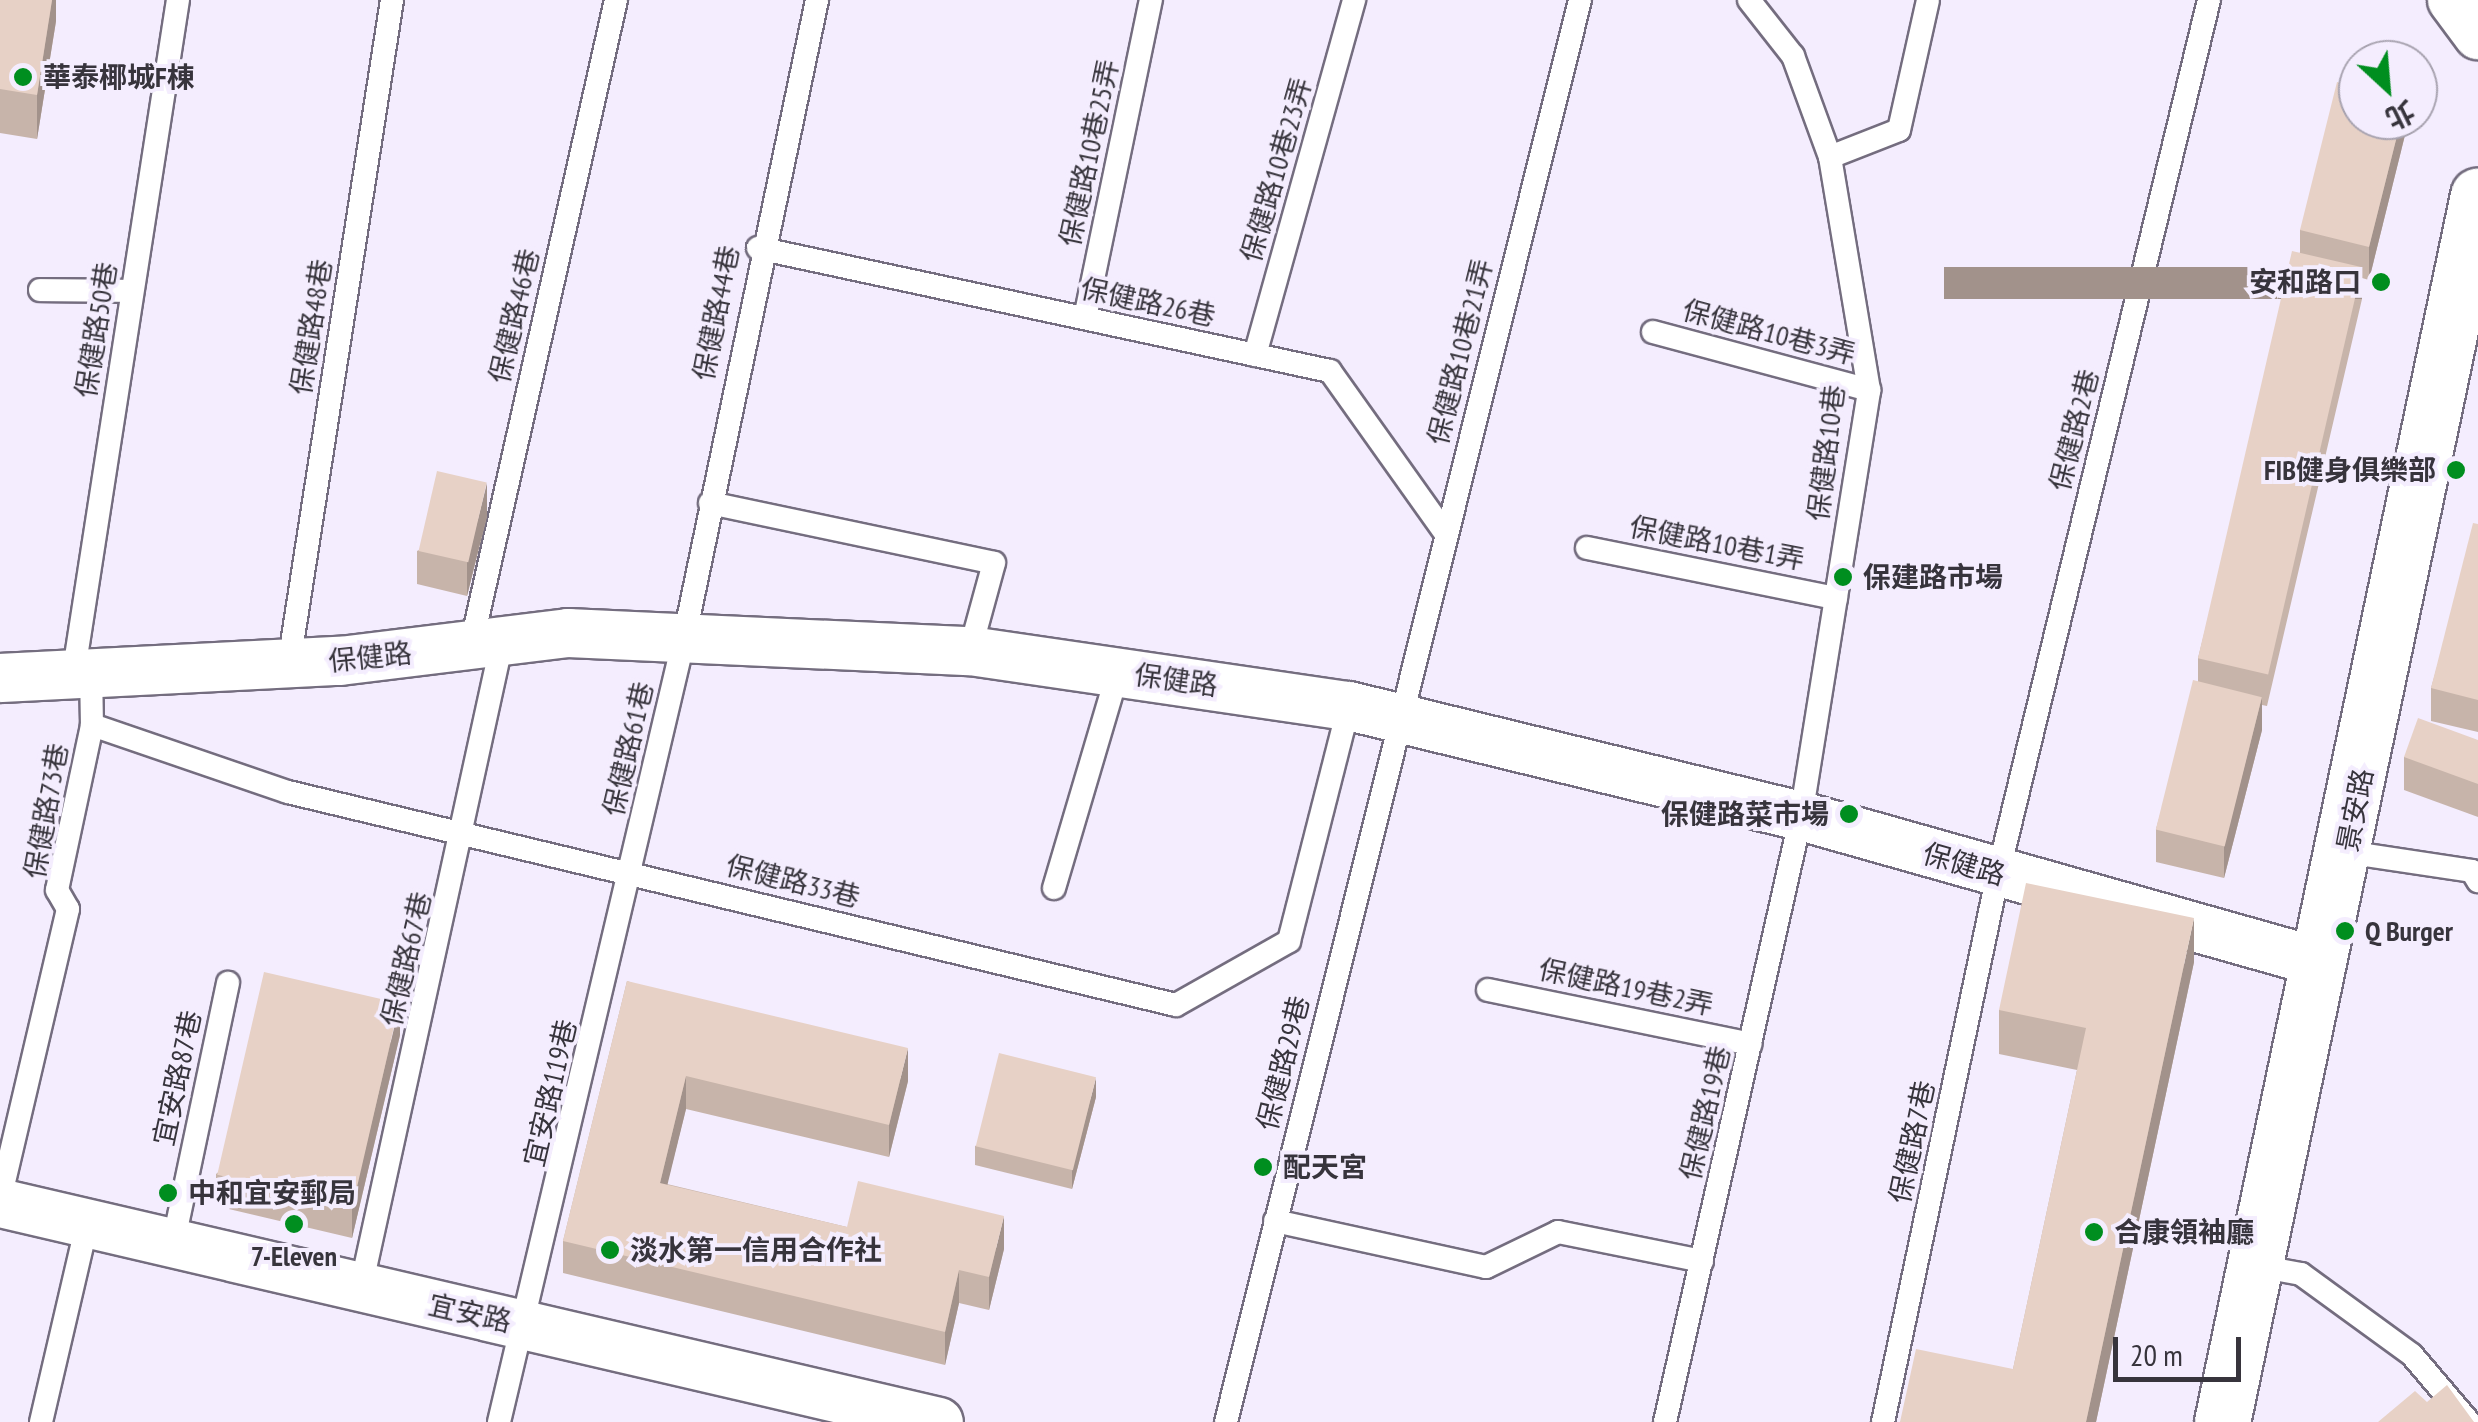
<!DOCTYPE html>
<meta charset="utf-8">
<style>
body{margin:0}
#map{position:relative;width:2478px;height:1422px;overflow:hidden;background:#f4edfe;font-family:"PT Sans Narrow","Noto Sans TC",sans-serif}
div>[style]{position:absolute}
.roads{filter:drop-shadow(2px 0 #746d7f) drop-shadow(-2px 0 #746d7f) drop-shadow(0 2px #746d7f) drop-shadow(0 -2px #746d7f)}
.service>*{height:22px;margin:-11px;padding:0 11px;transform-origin:11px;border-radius:11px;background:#fff}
.minor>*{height:48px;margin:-24px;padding:0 24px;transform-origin:24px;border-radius:24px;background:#fff}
.secondary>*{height:55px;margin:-27.5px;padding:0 27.5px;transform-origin:27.5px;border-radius:27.5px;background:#fff}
.wall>*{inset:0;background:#c7b4aa}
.shaded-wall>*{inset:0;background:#a2928b;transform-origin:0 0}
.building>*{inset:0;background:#e7d1c6;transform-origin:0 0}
.dots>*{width:28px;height:28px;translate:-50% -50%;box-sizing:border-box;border:5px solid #f4edfe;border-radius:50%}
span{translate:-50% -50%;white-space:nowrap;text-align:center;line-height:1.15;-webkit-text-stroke:8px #f4edfe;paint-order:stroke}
.poi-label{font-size:28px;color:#37343c;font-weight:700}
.left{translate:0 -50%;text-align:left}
.right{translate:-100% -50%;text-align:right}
.street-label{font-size:28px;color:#37343c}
.north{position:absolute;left:2338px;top:40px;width:100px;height:100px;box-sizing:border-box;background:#f4edfe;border:2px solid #a8a3b0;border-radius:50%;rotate:154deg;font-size:28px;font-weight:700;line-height:40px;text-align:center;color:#37343c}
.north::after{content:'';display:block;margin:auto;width:35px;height:45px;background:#008e1f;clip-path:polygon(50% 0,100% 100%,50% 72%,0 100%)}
.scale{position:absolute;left:2113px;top:1337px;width:128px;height:45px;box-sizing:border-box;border:5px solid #37343c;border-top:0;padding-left:12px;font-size:30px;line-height:35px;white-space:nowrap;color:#37343c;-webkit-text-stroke:8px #f4edfe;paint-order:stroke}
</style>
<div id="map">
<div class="roads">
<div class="service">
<div style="left:1830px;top:157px;width:74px;rotate:-21.4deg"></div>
<div style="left:1899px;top:130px;width:133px;rotate:-77.4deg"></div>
<div style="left:758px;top:248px;width:585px;rotate:12.14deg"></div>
<div style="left:1330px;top:371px;width:200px;rotate:54.6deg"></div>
<div style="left:40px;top:290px;width:92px;rotate:0.6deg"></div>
<div style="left:1085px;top:318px;width:325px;rotate:-78.3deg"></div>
<div style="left:1653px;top:332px;width:224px;rotate:15deg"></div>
<div style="left:1255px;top:355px;width:369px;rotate:-74.4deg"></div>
<div style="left:710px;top:503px;width:290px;rotate:11.9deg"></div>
<div style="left:994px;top:563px;width:91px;rotate:105.3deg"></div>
<div style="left:1587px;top:548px;width:254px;rotate:11.4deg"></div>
<div style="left:471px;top:646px;width:662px;rotate:-77.35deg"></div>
<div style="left:289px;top:663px;width:671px;rotate:-81.17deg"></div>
<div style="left:91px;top:669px;width:56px;rotate:89deg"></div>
<div style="left:92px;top:725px;width:207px;rotate:18.9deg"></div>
<div style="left:288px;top:792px;width:913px;rotate:13.49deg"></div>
<div style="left:1176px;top:1005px;width:130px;rotate:-29.5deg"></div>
<div style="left:1289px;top:941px;width:243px;rotate:-75.7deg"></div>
<div style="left:74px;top:670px;width:678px;rotate:-81.18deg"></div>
<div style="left:2346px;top:852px;width:127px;rotate:8.6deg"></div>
<div style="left:2472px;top:871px;width:12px;rotate:59deg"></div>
<div style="left:1054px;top:888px;width:225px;rotate:-73.5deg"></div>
<div style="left:1488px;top:990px;width:268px;rotate:11.6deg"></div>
<div style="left:0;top:1199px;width:298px;rotate:-76.8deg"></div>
<div style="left:68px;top:909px;width:22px;rotate:-120deg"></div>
<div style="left:57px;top:890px;width:169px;rotate:-78deg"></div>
<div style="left:1275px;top:1221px;width:216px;rotate:12.3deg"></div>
<div style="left:1486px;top:1267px;width:80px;rotate:-25.9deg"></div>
<div style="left:1558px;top:1232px;width:147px;rotate:11.4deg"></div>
<div style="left:173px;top:1244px;width:267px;rotate:-78.1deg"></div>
<div style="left:2252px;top:1265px;width:50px;rotate:10.4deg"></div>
<div style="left:2301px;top:1274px;width:137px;rotate:36.1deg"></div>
<div style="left:2412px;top:1355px;width:88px;rotate:49.6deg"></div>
<div style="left:361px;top:1287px;width:660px;rotate:-77.67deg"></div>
<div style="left:41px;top:1422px;width:203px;rotate:-76.9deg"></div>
<div style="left:499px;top:1422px;width:805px;rotate:-76.71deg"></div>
<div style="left:684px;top:639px;width:653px;rotate:-78.24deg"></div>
<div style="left:1226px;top:1422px;width:1465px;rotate:-76.02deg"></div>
<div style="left:1665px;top:1422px;width:621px;rotate:-77.35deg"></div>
<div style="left:1801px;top:816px;width:431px;rotate:-80.9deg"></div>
<div style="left:1869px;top:390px;width:236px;rotate:-99.5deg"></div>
<div style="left:1830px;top:157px;width:108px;rotate:-110.1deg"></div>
<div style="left:1793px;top:56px;width:71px;rotate:-128.2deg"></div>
<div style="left:1883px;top:1422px;width:560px;rotate:-78.15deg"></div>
<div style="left:1998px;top:874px;width:899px;rotate:-76.43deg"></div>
</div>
<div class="minor">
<div style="left:2452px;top:0;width:44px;rotate:53.4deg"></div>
<div style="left:0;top:678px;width:340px;rotate:-2.9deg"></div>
<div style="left:340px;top:661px;width:230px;rotate:-7deg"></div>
<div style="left:568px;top:633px;width:402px;rotate:2.6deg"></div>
<div style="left:970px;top:651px;width:383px;rotate:8.3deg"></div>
<div style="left:1349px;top:706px;width:465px;rotate:13.7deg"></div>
<div style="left:1801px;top:816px;width:541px;rotate:15.76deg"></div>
<div style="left:0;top:1203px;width:964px;rotate:13.13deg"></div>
</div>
<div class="secondary">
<div style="left:2222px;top:1422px;width:1253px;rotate:-78.21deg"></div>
</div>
</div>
<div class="wall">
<div style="clip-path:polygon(0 0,56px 0,56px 21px,37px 139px,0 133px)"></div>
<div style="clip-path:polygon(2406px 120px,2406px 131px,2369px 280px,2362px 278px,2362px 299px,2267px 706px,2262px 705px,2262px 730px,2224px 878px,2156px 862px,2156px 829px,2198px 682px,2198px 658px,2300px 252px,2300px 230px)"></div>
<div style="clip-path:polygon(487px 516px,467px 596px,417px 584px,417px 551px)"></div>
<div style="clip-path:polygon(2478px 524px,2478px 732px,2431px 721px,2431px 688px)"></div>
<div style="clip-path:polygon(2478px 740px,2478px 817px,2404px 790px,2404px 757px)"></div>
<div style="clip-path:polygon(2194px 962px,2096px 1422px,1900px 1422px,2013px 1369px,2077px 1070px,1999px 1054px,1999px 1010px)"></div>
<div style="clip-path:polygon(627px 981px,908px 1081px,889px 1157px,686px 1109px,667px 1184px,847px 1227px,1004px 1249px,989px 1310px,959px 1303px,945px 1365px,563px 1273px,563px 1241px)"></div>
<div style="clip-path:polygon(400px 1035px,352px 1238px,216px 1206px,216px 1174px)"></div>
<div style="clip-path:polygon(1096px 1097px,1072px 1189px,975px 1165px,975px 1146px)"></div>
</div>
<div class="shaded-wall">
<div style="clip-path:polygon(52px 0,56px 0,56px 21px,37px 139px,37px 95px)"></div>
<div style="clip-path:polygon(2401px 120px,2406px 120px,2406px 131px,2369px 280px,2369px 247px)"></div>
<div style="left:2362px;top:267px;width:32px;height:418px;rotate:90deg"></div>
<div style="clip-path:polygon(487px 483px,487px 516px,467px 596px,467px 563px)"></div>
<div style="clip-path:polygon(2262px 697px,2262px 730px,2224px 878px,2224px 846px)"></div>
<div style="clip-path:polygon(2194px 918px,2194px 962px,2096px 1422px,2086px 1422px)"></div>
<div style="clip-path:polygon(400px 1003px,400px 1035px,352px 1238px,352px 1205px)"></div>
<div style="clip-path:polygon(908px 1048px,908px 1081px,889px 1157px,889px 1125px)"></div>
<div style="clip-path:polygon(686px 1076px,686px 1109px,660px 1215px,660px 1183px)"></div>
<div style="clip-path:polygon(1096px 1078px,1096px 1097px,1072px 1189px,1072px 1170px)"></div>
<div style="clip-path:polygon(1004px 1216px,1004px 1249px,989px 1310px,989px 1277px)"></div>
<div style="clip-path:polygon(959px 1270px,959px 1303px,945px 1365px,945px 1332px)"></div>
</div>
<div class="building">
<div style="clip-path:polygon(0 0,52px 0,37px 95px,0 89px)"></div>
<div style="clip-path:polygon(2337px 82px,2358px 87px,2358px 120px,2401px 120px,2369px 247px,2300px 230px)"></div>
<div style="left:2292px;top:251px;width:72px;height:418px;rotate:13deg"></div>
<div style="left:437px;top:471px;width:51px;height:82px;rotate:13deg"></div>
<div style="clip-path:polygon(2473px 523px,2478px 524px,2478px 700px,2431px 688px)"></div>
<div style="left:2193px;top:680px;width:71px;height:154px;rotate:14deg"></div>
<div style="clip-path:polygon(2418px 718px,2478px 740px,2478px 784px,2404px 757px)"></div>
<div style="clip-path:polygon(2026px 883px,2194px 918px,2086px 1422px,1900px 1422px,1916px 1349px,2013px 1369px,2086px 1028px,1999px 1010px)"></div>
<div style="left:264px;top:972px;width:139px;height:208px;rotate:13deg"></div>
<div style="clip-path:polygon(627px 981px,908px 1048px,889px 1125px,686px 1076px,660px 1183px,847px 1227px,858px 1181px,1004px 1216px,989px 1277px,959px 1270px,945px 1332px,563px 1241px)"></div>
<div style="left:999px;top:1053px;width:100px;height:96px;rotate:14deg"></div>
<div style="clip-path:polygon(2447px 1385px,2474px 1422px,2378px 1422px,2415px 1391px,2427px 1402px)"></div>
</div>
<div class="dots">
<div style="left:23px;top:77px;background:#008e1f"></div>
<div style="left:2381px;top:282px;background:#008e1f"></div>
<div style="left:2456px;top:470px;background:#008e1f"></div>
<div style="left:1843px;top:577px;background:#008e1f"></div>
<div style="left:1849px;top:814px;background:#008e1f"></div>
<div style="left:2345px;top:931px;background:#008e1f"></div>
<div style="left:1263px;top:1167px;background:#008e1f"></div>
<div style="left:168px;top:1193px;background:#008e1f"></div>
<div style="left:294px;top:1224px;background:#008e1f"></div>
<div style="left:2094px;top:1232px;background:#008e1f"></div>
<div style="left:610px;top:1250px;background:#008e1f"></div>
</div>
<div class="poi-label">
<span class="left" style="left:43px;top:77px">華泰椰城F棟</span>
<span class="right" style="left:2361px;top:282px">安和路口</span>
<span class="right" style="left:2436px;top:470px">FIB健身俱樂部</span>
<span class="left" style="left:1863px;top:577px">保建路市場</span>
<span class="right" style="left:1829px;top:814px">保健路菜市場</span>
<span class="left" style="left:2365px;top:931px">Q Burger</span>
<span class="left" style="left:1283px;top:1167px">配天宮</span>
<span class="left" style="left:188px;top:1193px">中和宜安郵局</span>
<span class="left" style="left:2114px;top:1232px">合康領袖廳</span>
<span class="left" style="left:630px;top:1250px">淡水第一信用合作社</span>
<span style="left:294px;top:1256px">7-Eleven</span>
</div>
<div class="street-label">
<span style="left:1089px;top:153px;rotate:-78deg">保健路10巷25弄</span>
<span style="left:1276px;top:170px;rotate:-74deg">保健路10巷23弄</span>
<span style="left:1148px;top:302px;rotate:12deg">保健路26巷</span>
<span style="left:716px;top:313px;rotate:-79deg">保健路44巷</span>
<span style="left:514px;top:316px;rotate:-77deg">保健路46巷</span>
<span style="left:311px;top:327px;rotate:-81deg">保健路48巷</span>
<span style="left:96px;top:330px;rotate:-81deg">保健路50巷</span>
<span style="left:1769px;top:332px;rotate:15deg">保健路10巷3弄</span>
<span style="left:1460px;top:352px;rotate:-76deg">保健路10巷21弄</span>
<span style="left:2074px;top:430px;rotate:-76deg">保健路2巷</span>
<span style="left:1826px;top:453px;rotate:-83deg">保健路10巷</span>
<span style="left:1717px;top:543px;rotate:11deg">保健路10巷1弄</span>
<span style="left:370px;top:657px;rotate:-6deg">保健路</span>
<span style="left:1176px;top:680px;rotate:8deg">保健路</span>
<span style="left:628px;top:749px;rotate:-77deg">保健路61巷</span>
<span style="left:2355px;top:810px;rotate:-79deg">景安路</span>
<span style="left:46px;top:811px;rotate:-80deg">保健路73巷</span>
<span style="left:1964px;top:864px;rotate:16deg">保健路</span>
<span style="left:793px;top:881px;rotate:14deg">保健路33巷</span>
<span style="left:406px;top:959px;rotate:-77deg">保健路67巷</span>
<span style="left:1626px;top:987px;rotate:12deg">保健路19巷2弄</span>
<span style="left:1283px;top:1063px;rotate:-76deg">保健路29巷</span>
<span style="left:177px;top:1078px;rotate:-78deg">宜安路87巷</span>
<span style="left:550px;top:1093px;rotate:-77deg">宜安路119巷</span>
<span style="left:1705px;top:1113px;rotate:-77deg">保健路19巷</span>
<span style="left:1912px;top:1142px;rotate:-78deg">保健路7巷</span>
<span style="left:470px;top:1313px;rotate:13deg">宜安路</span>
</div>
<div class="north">北</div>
<div class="scale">20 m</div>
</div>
